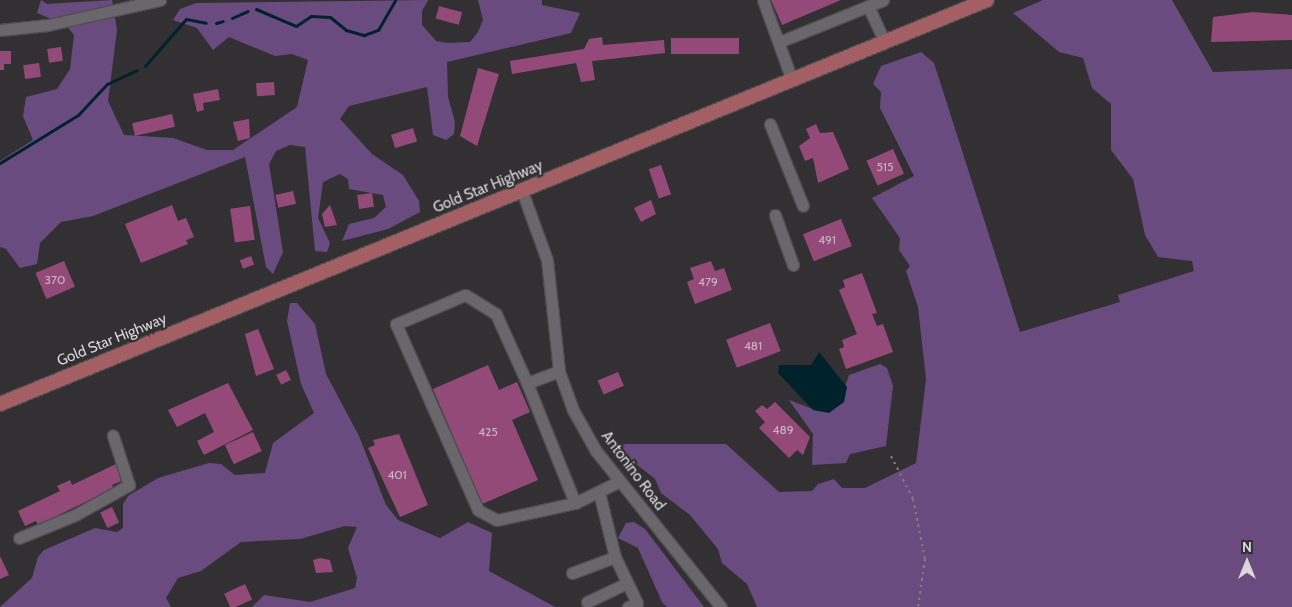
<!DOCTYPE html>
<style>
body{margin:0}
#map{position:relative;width:1292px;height:607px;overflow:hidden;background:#333034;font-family:Cabin,sans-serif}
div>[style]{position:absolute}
.green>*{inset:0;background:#6a4b7f}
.water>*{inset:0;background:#00222d}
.stream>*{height:3px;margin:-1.5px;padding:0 1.5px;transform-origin:1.5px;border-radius:1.5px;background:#00222d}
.building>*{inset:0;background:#944a78;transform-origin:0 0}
.path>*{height:2px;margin-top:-1px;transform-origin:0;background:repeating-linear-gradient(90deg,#817e82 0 2.5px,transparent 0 6.5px)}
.roads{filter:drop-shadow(1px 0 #504d51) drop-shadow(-1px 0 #504d51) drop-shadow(0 1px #504d51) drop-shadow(0 -1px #504d51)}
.minor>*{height:11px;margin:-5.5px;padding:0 5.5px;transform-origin:5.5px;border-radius:5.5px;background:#6a676c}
.major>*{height:14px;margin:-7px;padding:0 7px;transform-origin:7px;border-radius:7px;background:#a45f65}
span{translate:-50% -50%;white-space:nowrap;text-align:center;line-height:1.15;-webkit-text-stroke:4.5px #333034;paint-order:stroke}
.number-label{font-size:12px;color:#c8b4c2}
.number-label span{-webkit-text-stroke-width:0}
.street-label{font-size:15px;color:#d9d7da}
.north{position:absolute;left:1222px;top:537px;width:50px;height:50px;-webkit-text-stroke:4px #333034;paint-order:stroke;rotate:0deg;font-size:14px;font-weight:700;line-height:20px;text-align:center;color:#d9d7da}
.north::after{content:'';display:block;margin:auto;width:18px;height:22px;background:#d9d7da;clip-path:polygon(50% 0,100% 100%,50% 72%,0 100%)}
</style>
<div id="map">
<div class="green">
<div style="clip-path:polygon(41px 0,47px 4px,112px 0,117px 30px,108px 101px,124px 135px,173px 138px,207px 150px,233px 150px,297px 107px,308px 60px,292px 54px,275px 56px,229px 37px,213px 50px,197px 28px,173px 20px,180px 9px,196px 3px,428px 0,422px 11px,422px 25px,436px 41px,448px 43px,470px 42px,478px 32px,483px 20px,478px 0,542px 0,542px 5px,580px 13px,571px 33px,447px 62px,448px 97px,455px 122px,454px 134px,446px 140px,433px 135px,427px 87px,349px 106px,340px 119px,372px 154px,403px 175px,419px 201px,420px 212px,388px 229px,342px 241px,349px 224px,374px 218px,386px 207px,383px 195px,349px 189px,348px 179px,340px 174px,323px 182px,318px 218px,330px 243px,327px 252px,315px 251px,305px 147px,290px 145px,276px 151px,269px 164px,283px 252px,273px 274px,266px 267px,245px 157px,93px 216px,61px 222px,40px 243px,37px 264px,20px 268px,6px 249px,0 247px,0 161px,33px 140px,23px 116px,26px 97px,57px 89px,70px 69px,74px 35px,66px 25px,37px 13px)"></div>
<div style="clip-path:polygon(1043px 0,1172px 0,1213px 72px,1292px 69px,1292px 607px,757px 607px,747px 584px,722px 563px,718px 549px,690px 515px,661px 493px,655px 479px,621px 452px,619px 444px,726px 444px,779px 492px,812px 491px,818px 484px,834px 479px,842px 488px,865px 488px,916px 463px,926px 379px,918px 307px,906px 271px,910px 266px,899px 250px,900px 238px,872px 198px,914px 176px,880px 108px,881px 92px,873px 84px,881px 66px,921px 52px,934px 63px,1020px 332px,1120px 302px,1118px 295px,1194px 271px,1192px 261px,1158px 257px,1145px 235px,1133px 179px,1111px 150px,1111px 104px,1092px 88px,1083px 58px,1059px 52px,1013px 13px)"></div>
<div style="clip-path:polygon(290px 303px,297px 303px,315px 324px,326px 374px,359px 436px,386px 505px,398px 520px,440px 538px,468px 522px,492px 533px,489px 571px,555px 607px,252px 607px,264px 595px,310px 602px,355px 588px,357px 578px,348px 548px,357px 527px,345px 526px,300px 539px,241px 542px,201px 571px,178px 578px,166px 598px,171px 607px,0 607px,32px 578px,38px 557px,44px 550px,95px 528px,117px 532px,123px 528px,123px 504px,128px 496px,158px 478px,209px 463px,221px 464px,235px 475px,265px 473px,273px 443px,314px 413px,301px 384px,287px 321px)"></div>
<div style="clip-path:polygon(880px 364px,887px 368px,893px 386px,886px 446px,850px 454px,846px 463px,812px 465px,813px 434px,789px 400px,818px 411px,839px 405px,849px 375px)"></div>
<div style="clip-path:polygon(634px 522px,645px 529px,704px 607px,667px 607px,662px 602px,638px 548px,618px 538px,626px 523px)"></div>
</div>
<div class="water">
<div style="clip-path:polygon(819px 352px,847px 387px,844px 402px,829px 413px,813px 410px,778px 373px,779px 365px,811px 365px)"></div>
</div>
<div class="stream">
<div style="left:256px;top:9px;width:43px;rotate:23deg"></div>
<div style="left:296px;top:26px;width:18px;rotate:-34deg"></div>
<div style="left:311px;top:16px;width:19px;rotate:3deg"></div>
<div style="left:330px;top:17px;width:21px;rotate:39deg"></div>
<div style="left:346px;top:30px;width:19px;rotate:16deg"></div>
<div style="left:364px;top:35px;width:15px;rotate:-20deg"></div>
<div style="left:378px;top:30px;width:34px;rotate:-60deg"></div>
<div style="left:232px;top:18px;width:17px;rotate:-24deg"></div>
<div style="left:216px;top:23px;width:7px;rotate:-16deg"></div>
<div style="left:145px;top:66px;width:62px;rotate:-48.9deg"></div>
<div style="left:186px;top:19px;width:20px;rotate:11deg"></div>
<div style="left:0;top:163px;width:92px;rotate:-31.6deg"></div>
<div style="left:78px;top:115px;width:42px;rotate:-46.9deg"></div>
<div style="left:107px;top:84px;width:33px;rotate:-25deg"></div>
</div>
<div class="building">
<div style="clip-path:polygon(771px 0,841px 0,782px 25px)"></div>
<div style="left:439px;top:6px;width:24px;height:13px;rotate:15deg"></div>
<div style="clip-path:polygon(1253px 12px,1292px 15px,1292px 40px,1211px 42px,1213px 17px)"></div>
<div style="clip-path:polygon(602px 37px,603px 45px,664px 40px,665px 53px,592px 61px,595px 80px,581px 82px,576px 63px,512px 74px,510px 61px,584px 49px,589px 39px)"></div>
<div style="left:671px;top:38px;width:68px;height:16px"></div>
<div style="left:61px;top:47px;width:14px;height:14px;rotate:82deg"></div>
<div style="clip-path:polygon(0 51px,11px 51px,11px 64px,4px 64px,4px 70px,0 70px)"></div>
<div style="left:39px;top:63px;width:14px;height:16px;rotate:82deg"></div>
<div style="clip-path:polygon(478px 68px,499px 74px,477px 146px,460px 136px)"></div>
<div style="left:274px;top:82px;width:13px;height:18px;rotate:86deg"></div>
<div style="clip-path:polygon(218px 89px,220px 100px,203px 103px,204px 110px,197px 112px,193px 94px)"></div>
<div style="left:172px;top:114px;width:13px;height:41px;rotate:77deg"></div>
<div style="clip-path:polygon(249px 119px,250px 138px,238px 141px,233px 122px)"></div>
<div style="clip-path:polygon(816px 124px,820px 133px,833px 132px,849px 169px,818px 183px,813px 158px,805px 161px,799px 146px,810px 138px,806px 129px)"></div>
<div style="left:413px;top:128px;width:14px;height:23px;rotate:73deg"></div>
<div style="left:893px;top:149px;width:27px;height:29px;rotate:66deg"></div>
<div style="left:661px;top:165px;width:31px;height:13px;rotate:71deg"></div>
<div style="left:293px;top:191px;width:13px;height:18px;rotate:77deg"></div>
<div style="left:372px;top:193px;width:14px;height:15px;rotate:82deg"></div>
<div style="clip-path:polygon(651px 200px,656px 214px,641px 222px,634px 208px)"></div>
<div style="clip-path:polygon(172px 205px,178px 221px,186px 218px,194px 237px,186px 240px,188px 244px,141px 263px,125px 224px)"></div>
<div style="clip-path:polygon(330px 205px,337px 225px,325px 227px,322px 214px)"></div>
<div style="left:250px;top:206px;width:34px;height:20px;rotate:82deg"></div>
<div style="left:841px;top:219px;width:29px;height:41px;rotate:68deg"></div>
<div style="left:251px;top:256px;width:9px;height:12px;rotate:69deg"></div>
<div style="left:64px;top:261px;width:28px;height:31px;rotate:67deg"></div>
<div style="clip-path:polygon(711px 261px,715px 271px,724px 268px,732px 290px,695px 304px,687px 282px,694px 279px,690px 268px)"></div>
<div style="clip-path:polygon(862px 273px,877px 313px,872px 314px,877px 326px,883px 324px,893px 352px,846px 369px,839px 349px,844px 347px,842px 340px,857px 334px,839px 290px,845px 287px,843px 280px)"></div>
<div style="left:770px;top:323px;width:30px;height:47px;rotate:69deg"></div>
<div style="clip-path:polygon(258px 329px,274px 369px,256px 376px,245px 334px)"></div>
<div style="clip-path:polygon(488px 365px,499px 390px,517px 382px,530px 412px,512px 420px,538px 480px,482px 504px,433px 389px)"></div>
<div style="left:286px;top:370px;width:11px;height:11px;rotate:63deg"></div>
<div style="left:618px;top:372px;width:15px;height:22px;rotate:67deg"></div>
<div style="clip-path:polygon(228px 383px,253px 430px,204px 455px,197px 441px,214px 432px,205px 413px,177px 427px,168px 410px)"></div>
<div style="clip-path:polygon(775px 402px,810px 437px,803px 455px,797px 450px,789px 458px,759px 428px,765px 422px,755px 411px,762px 405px,767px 409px)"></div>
<div style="left:253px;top:432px;width:21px;height:31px;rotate:65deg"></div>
<div style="clip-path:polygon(399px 434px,428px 505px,400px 517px,368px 448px,375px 445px,373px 440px)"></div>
<div style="clip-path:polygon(116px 464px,124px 480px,112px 485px,114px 488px,38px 525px,36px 521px,25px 526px,18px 511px,60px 491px,57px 486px,70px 480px,72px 485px)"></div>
<div style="left:112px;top:507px;width:17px;height:13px;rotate:65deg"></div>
<div style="clip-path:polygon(0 556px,9px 575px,0 579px)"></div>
<div style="clip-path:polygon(320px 558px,330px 560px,333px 572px,316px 573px,313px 560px)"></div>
<div style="left:245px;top:584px;width:17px;height:23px;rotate:65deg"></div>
</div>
<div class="path">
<div style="left:891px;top:456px;width:48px;rotate:62.9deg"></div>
<div style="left:913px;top:499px;width:61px;rotate:78.7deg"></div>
<div style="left:925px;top:559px;width:49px;rotate:98.3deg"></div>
</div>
<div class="roads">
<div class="minor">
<div style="left:763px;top:0;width:85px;rotate:70.1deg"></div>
<div style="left:868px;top:6px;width:40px;rotate:65deg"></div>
<div style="left:0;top:30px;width:48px;rotate:-5.9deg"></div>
<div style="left:48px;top:25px;width:115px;rotate:-12.6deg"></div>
<div style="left:779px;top:42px;width:112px;rotate:-22deg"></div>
<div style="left:770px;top:124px;width:88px;rotate:68.1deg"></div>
<div style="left:522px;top:191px;width:73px;rotate:70.1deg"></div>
<div style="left:547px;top:260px;width:112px;rotate:83.8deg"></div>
<div style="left:559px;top:371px;width:41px;rotate:70.3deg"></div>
<div style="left:573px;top:410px;width:47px;rotate:60.7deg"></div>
<div style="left:596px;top:451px;width:200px;rotate:51.3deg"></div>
<div style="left:775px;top:215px;width:53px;rotate:70.2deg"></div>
<div style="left:559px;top:371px;width:34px;rotate:159deg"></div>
<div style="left:527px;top:383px;width:129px;rotate:68.2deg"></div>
<div style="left:575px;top:503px;width:50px;rotate:-26.1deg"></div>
<div style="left:527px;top:383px;width:76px;rotate:-114.2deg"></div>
<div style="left:496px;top:314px;width:36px;rotate:-148deg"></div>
<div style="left:465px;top:295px;width:75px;rotate:157.2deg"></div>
<div style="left:396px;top:324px;width:203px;rotate:66.2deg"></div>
<div style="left:478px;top:510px;width:21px;rotate:28deg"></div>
<div style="left:497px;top:520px;width:80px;rotate:-12.3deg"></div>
<div style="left:599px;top:492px;width:67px;rotate:76.2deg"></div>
<div style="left:615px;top:557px;width:51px;rotate:64.4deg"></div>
<div style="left:637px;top:603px;width:10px;rotate:156deg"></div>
<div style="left:19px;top:538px;width:61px;rotate:-22.3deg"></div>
<div style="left:75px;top:515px;width:62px;rotate:-29.1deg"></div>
<div style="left:129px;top:485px;width:52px;rotate:-108.1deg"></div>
<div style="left:572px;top:573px;width:46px;rotate:-20.4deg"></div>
<div style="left:587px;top:602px;width:44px;rotate:-25.4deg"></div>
</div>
<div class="major">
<div style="left:0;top:404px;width:1066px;rotate:-22.26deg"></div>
</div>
</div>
<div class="number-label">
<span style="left:885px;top:167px">515</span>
<span style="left:827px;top:240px">491</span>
<span style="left:55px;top:280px">370</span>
<span style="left:708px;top:282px">479</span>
<span style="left:753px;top:346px">481</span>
<span style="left:783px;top:430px">489</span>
<span style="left:488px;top:432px">425</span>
<span style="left:397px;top:475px">401</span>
</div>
<div class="street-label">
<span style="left:488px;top:187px;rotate:-22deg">Gold Star Highway</span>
<span style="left:112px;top:340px;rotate:-22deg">Gold Star Highway</span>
<span style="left:633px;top:471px;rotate:53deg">Antonino Road</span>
</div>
<div class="north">N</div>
</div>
